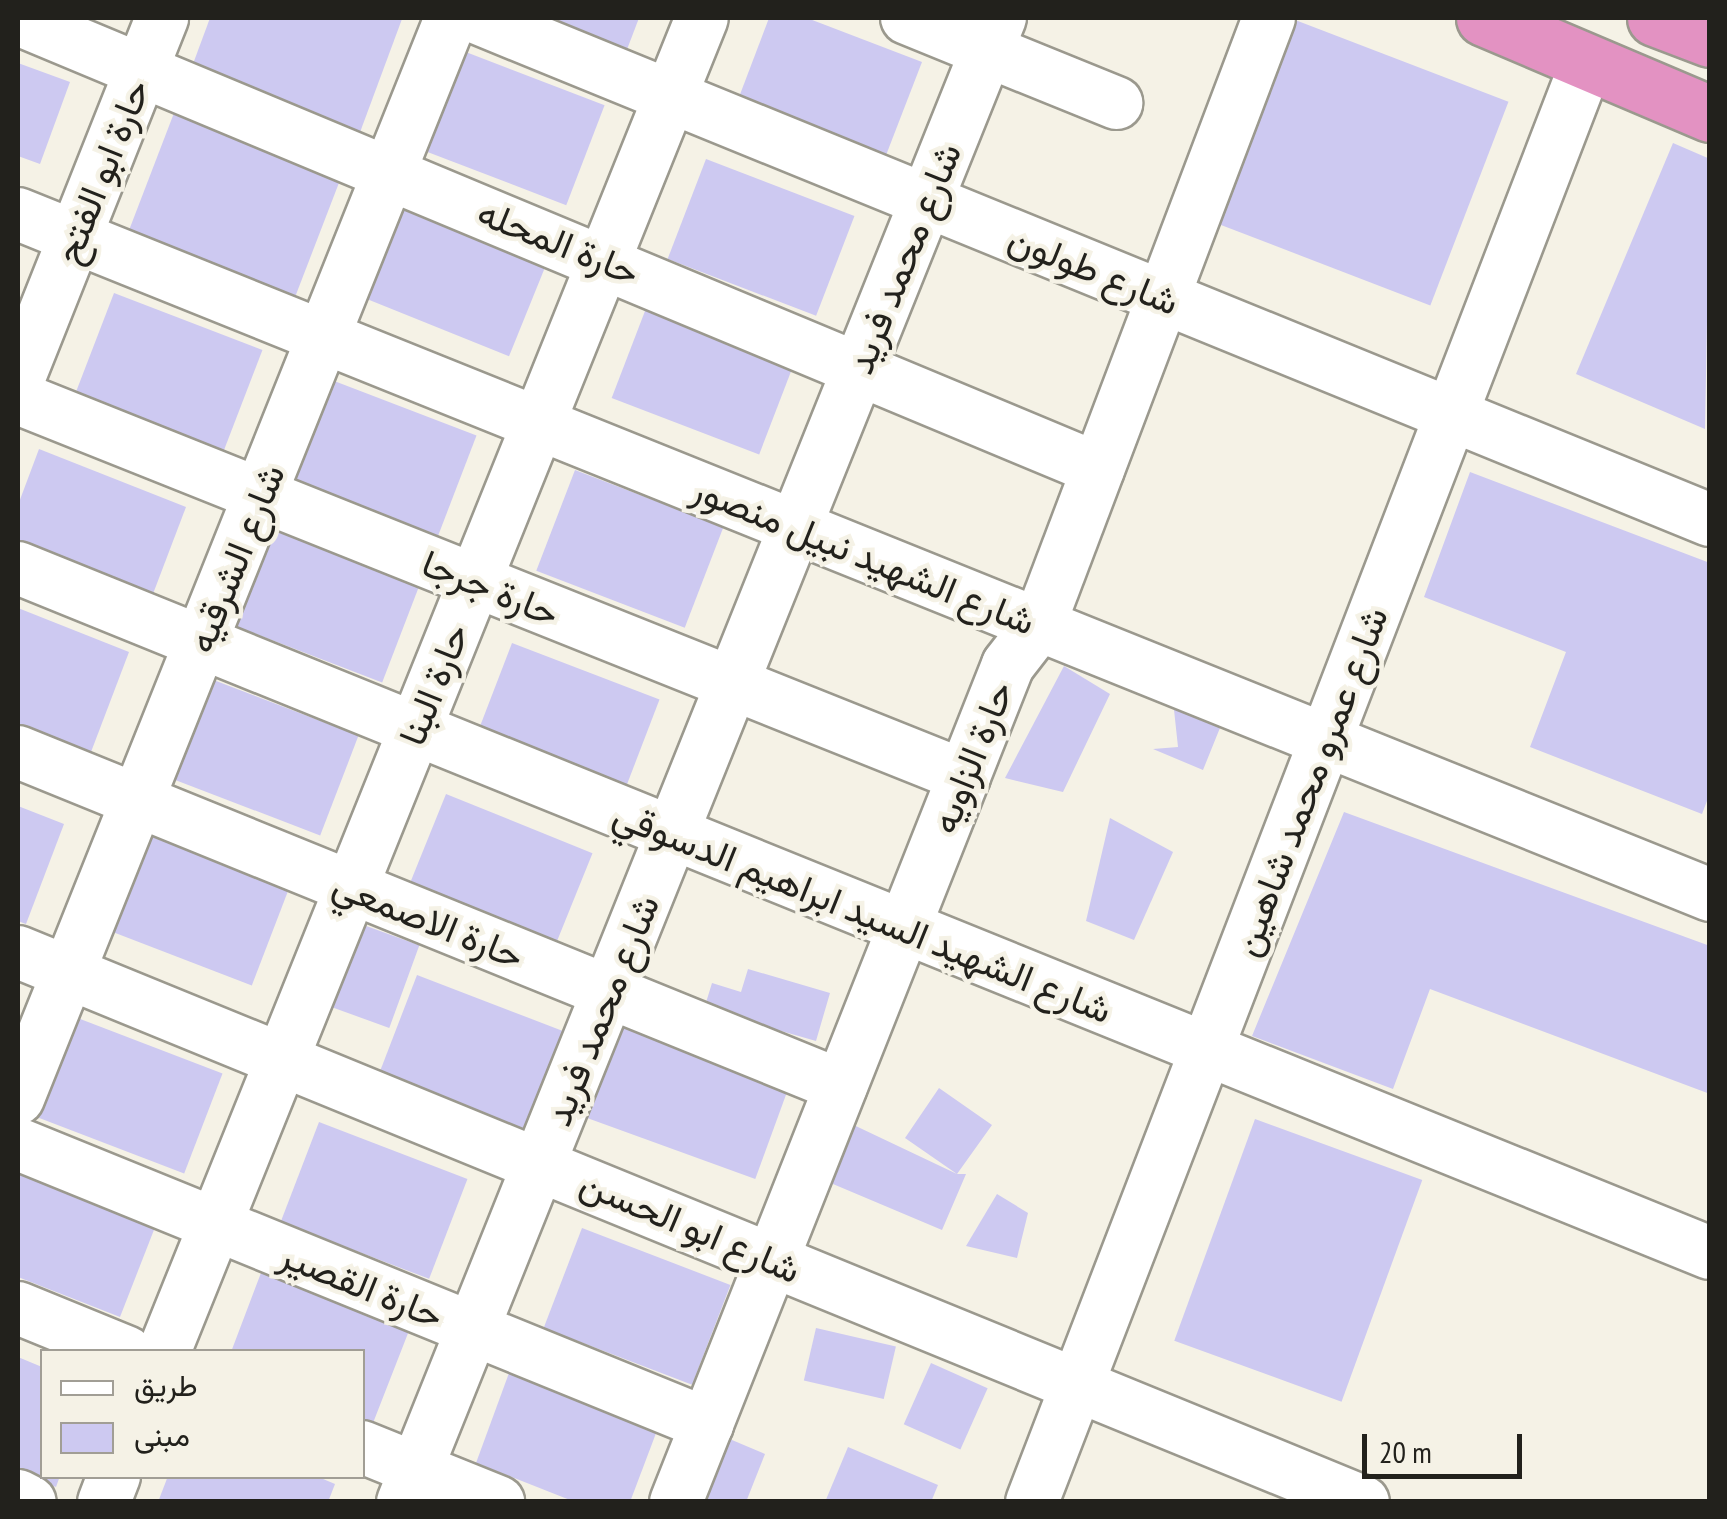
<!DOCTYPE html>
<meta charset="utf-8">
<style>
body{margin:0}
#map{position:relative;width:1727px;height:1519px;overflow:hidden;background:#f5f2e6;font-family:"PT Sans Narrow",Vazirmatn,sans-serif}
div>[style]{position:absolute}
.building>*{inset:0;background:#cdc9f1;transform-origin:0 0}
.roads{filter:drop-shadow(2px 0 #9b998e) drop-shadow(-2px 0 #9b998e) drop-shadow(0 2px #9b998e) drop-shadow(0 -2px #9b998e)}
.minor>*{height:52px;margin:-26px;padding:0 26px;transform-origin:26px;border-radius:26px;background:#fff}
.highway>*{height:55px;margin:-27.5px;padding:0 27.5px;transform-origin:27.5px;border-radius:27.5px;background:#e392c2}
span{translate:-50% -50%;white-space:nowrap;text-align:center;line-height:1.15;-webkit-text-stroke:9px #f5f2e6;paint-order:stroke}
.street-label{font-size:38px;color:#22211c}
.frame{position:absolute;inset:0;border:20px solid #22211c;pointer-events:none}
.legend{position:absolute;left:40px;top:1349px;width:325px;height:130px;box-sizing:border-box;background:#f5f2e6;border:2px solid #a19e95;margin:0;padding:12px 18px;list-style:none;font-size:30px;color:#22211c}
.legend li{display:flex;align-items:center;gap:20px;height:50px}
.legend b{width:50px;border:2px solid #a19e95}
.scale{position:absolute;left:1362px;top:1434px;width:160px;height:45px;box-sizing:border-box;border:5px solid #22211c;border-top:0;padding-left:12px;font-size:30px;line-height:35px;white-space:nowrap;color:#22211c;-webkit-text-stroke:8px #f5f2e6;paint-order:stroke}
</style>
<div id="map">
<div class="building">
<div style="clip-path:polygon(210px 18px,397px 18px,402px 19px,359px 135px,190px 72px)"></div>
<div style="clip-path:polygon(538px 18px,639px 18px,626px 52px)"></div>
<div style="clip-path:polygon(769px 18px,807px 18px,922px 62px,883px 163px,736px 105px)"></div>
<div style="left:1290px;top:18px;width:234px;height:218px;rotate:21deg"></div>
<div style="left:458px;top:49px;width:157px;height:107px;rotate:21deg"></div>
<div style="clip-path:polygon(18px 63px,70px 82px,40px 164px,18px 156px)"></div>
<div style="left:174px;top:113px;width:179px;height:129px;rotate:21deg"></div>
<div style="clip-path:polygon(1673px 143px,1710px 159px,1705px 429px,1576px 374px)"></div>
<div style="left:706px;top:159px;width:159px;height:107px;rotate:21deg"></div>
<div style="left:403px;top:197px;width:158px;height:108px;rotate:22deg"></div>
<div style="left:114px;top:293px;width:159px;height:108px;rotate:21deg"></div>
<div style="left:650px;top:298px;width:158px;height:107px;rotate:21deg"></div>
<div style="left:329px;top:379px;width:158px;height:108px;rotate:21deg"></div>
<div style="clip-path:polygon(39px 449px,186px 507px,148px 607px,18px 557px,18px 505px)"></div>
<div style="left:575px;top:470px;width:159px;height:108px;rotate:21deg"></div>
<div style="clip-path:polygon(1470px 472px,1710px 563px,1710px 793px,1702px 814px,1530px 747px,1566px 652px,1424px 597px)"></div>
<div style="left:273px;top:526px;width:158px;height:107px;rotate:21deg"></div>
<div style="clip-path:polygon(18px 608px,129px 652px,91px 752px,18px 724px)"></div>
<div style="left:512px;top:643px;width:158px;height:108px;rotate:21deg"></div>
<div style="clip-path:polygon(1064px 666px,1110px 694px,1063px 792px,1005px 778px)"></div>
<div style="left:211px;top:679px;width:158px;height:107px;rotate:21deg"></div>
<div style="clip-path:polygon(1172px 691px,1226px 713px,1203px 770px,1153px 749px,1178px 747px)"></div>
<div style="left:446px;top:794px;width:158px;height:107px;rotate:22deg"></div>
<div style="clip-path:polygon(18px 806px,64px 824px,26px 924px,18px 921px)"></div>
<div style="clip-path:polygon(1344px 812px,1710px 946px,1710px 1094px,1430px 989px,1393px 1089px,1252px 1036px)"></div>
<div style="clip-path:polygon(1110px 818px,1173px 852px,1134px 940px,1086px 921px)"></div>
<div style="left:143px;top:828px;width:158px;height:108px;rotate:21deg"></div>
<div style="left:347px;top:919px;width:77px;height:88px;rotate:20deg"></div>
<div style="clip-path:polygon(748px 969px,830px 993px,816px 1041px,704px 1009px,712px 983px,741px 992px)"></div>
<div style="left:417px;top:975px;width:159px;height:108px;rotate:21deg"></div>
<div style="left:621px;top:1010px;width:184px;height:113px;rotate:20deg"></div>
<div style="left:75px;top:1017px;width:158px;height:107px;rotate:21deg"></div>
<div style="clip-path:polygon(939px 1088px,992px 1125px,957px 1174px,966px 1174px,942px 1230px,814px 1176px,841px 1119px,957px 1174px,905px 1138px)"></div>
<div style="left:1255px;top:1119px;width:178px;height:236px;rotate:20deg"></div>
<div style="left:319px;top:1122px;width:159px;height:107px;rotate:21deg"></div>
<div style="clip-path:polygon(18px 1162px,159px 1217px,120px 1317px,18px 1277px)"></div>
<div style="clip-path:polygon(997px 1194px,1028px 1213px,1017px 1258px,966px 1246px)"></div>
<div style="left:582px;top:1228px;width:159px;height:107px;rotate:21deg"></div>
<div style="clip-path:polygon(264px 1265px,412px 1323px,373px 1423px,362px 1419px,362px 1352px,231px 1352px)"></div>
<div style="left:816px;top:1328px;width:82px;height:54px;rotate:13deg"></div>
<div style="clip-path:polygon(18px 1357px,42px 1367px,42px 1476px,60px 1476px,56px 1487px,18px 1472px)"></div>
<div style="clip-path:polygon(513px 1362px,661px 1420px,630px 1502px,575px 1502px,476px 1463px)"></div>
<div style="left:931px;top:1363px;width:62px;height:67px;rotate:24deg"></div>
<div style="clip-path:polygon(713px 1432px,765px 1454px,746px 1502px,685px 1502px)"></div>
<div style="clip-path:polygon(848px 1447px,938px 1485px,931px 1502px,825px 1502px)"></div>
<div style="clip-path:polygon(168px 1476px,316px 1476px,335px 1484px,328px 1502px,158px 1502px)"></div>
</div>
<div class="roads">
<div class="minor">
<div style="left:478px;top:18px;width:1330px;rotate:22.17deg"></div>
<div style="left:907px;top:18px;width:226px;rotate:22.1deg"></div>
<div style="left:18px;top:19px;width:1170px;rotate:22.62deg"></div>
<div style="left:18px;top:214px;width:1824px;rotate:21.92deg"></div>
<div style="left:18px;top:380px;width:390px;rotate:-68.3deg"></div>
<div style="left:18px;top:398px;width:1019px;rotate:21.78deg"></div>
<div style="left:18px;top:568px;width:1825px;rotate:22.04deg"></div>
<div style="left:18px;top:752px;width:888px;rotate:22.09deg"></div>
<div style="left:18px;top:952px;width:1453px;rotate:22.24deg"></div>
<div style="left:18px;top:1098px;width:1164px;rotate:-68.15deg"></div>
<div style="left:18px;top:1144px;width:744px;rotate:22.12deg"></div>
<div style="left:18px;top:1308px;width:117px;rotate:22.2deg"></div>
<div style="left:164px;top:1352px;width:1438px;rotate:-68.04deg"></div>
<div style="left:362px;top:1447px;width:147px;rotate:22deg"></div>
<div style="left:18px;top:1496px;width:13px;rotate:27deg"></div>
<div style="left:104px;top:1502px;width:28px;rotate:-69deg"></div>
<div style="left:403px;top:1502px;width:1600px;rotate:-68.09deg"></div>
<div style="left:676px;top:1502px;width:900px;rotate:-68.36deg"></div>
<div style="left:1008px;top:665px;width:51px;rotate:-52.2deg"></div>
<div style="left:1039px;top:625px;width:649px;rotate:-69.25deg"></div>
<div style="left:1032px;top:1502px;width:1543px;rotate:-68.92deg"></div>
</div>
<div class="highway">
<div style="left:1484px;top:18px;width:246px;rotate:23deg"></div>
<div style="left:1655px;top:18px;width:59px;rotate:20.9deg"></div>
</div>
</div>
<div class="street-label">
<span style="left:101px;top:171px;rotate:-68deg">حارة ابو الفتح</span>
<span style="left:559px;top:241px;rotate:22deg">حارة المحله</span>
<span style="left:903px;top:258px;rotate:-68deg">شارع محمد فريد</span>
<span style="left:1094px;top:269px;rotate:22deg">شارع طولون</span>
<span style="left:864px;top:554px;rotate:22deg">شارع الشهيد نبيل منصور</span>
<span style="left:235px;top:558px;rotate:-68deg">شارع الشرقيه</span>
<span style="left:491px;top:587px;rotate:22deg">حارة جرجا</span>
<span style="left:433px;top:684px;rotate:-68deg">حارة البنا</span>
<span style="left:971px;top:757px;rotate:-68deg">حارة الزاويه</span>
<span style="left:1309px;top:781px;rotate:-69deg">شارع عمرو محمد شاهين</span>
<span style="left:863px;top:911px;rotate:22deg">شارع الشهيد السيد ابراهيم الدسوقي</span>
<span style="left:429px;top:919px;rotate:22deg">حارة الاصمعي</span>
<span style="left:601px;top:1010px;rotate:-68deg">شارع محمد فريد</span>
<span style="left:691px;top:1225px;rotate:23deg">شارع ابو الحسن</span>
<span style="left:362px;top:1284px;rotate:22deg">حارة القصير</span>
</div>
<div class="frame"></div>
<ul class="legend">
<li><b style="height:12px;background:#fff"></b>طريق</li>
<li><b style="height:28px;background:#cdc9f1"></b>مبنى</li>
</ul>
<div class="scale">20 m</div>
</div>
